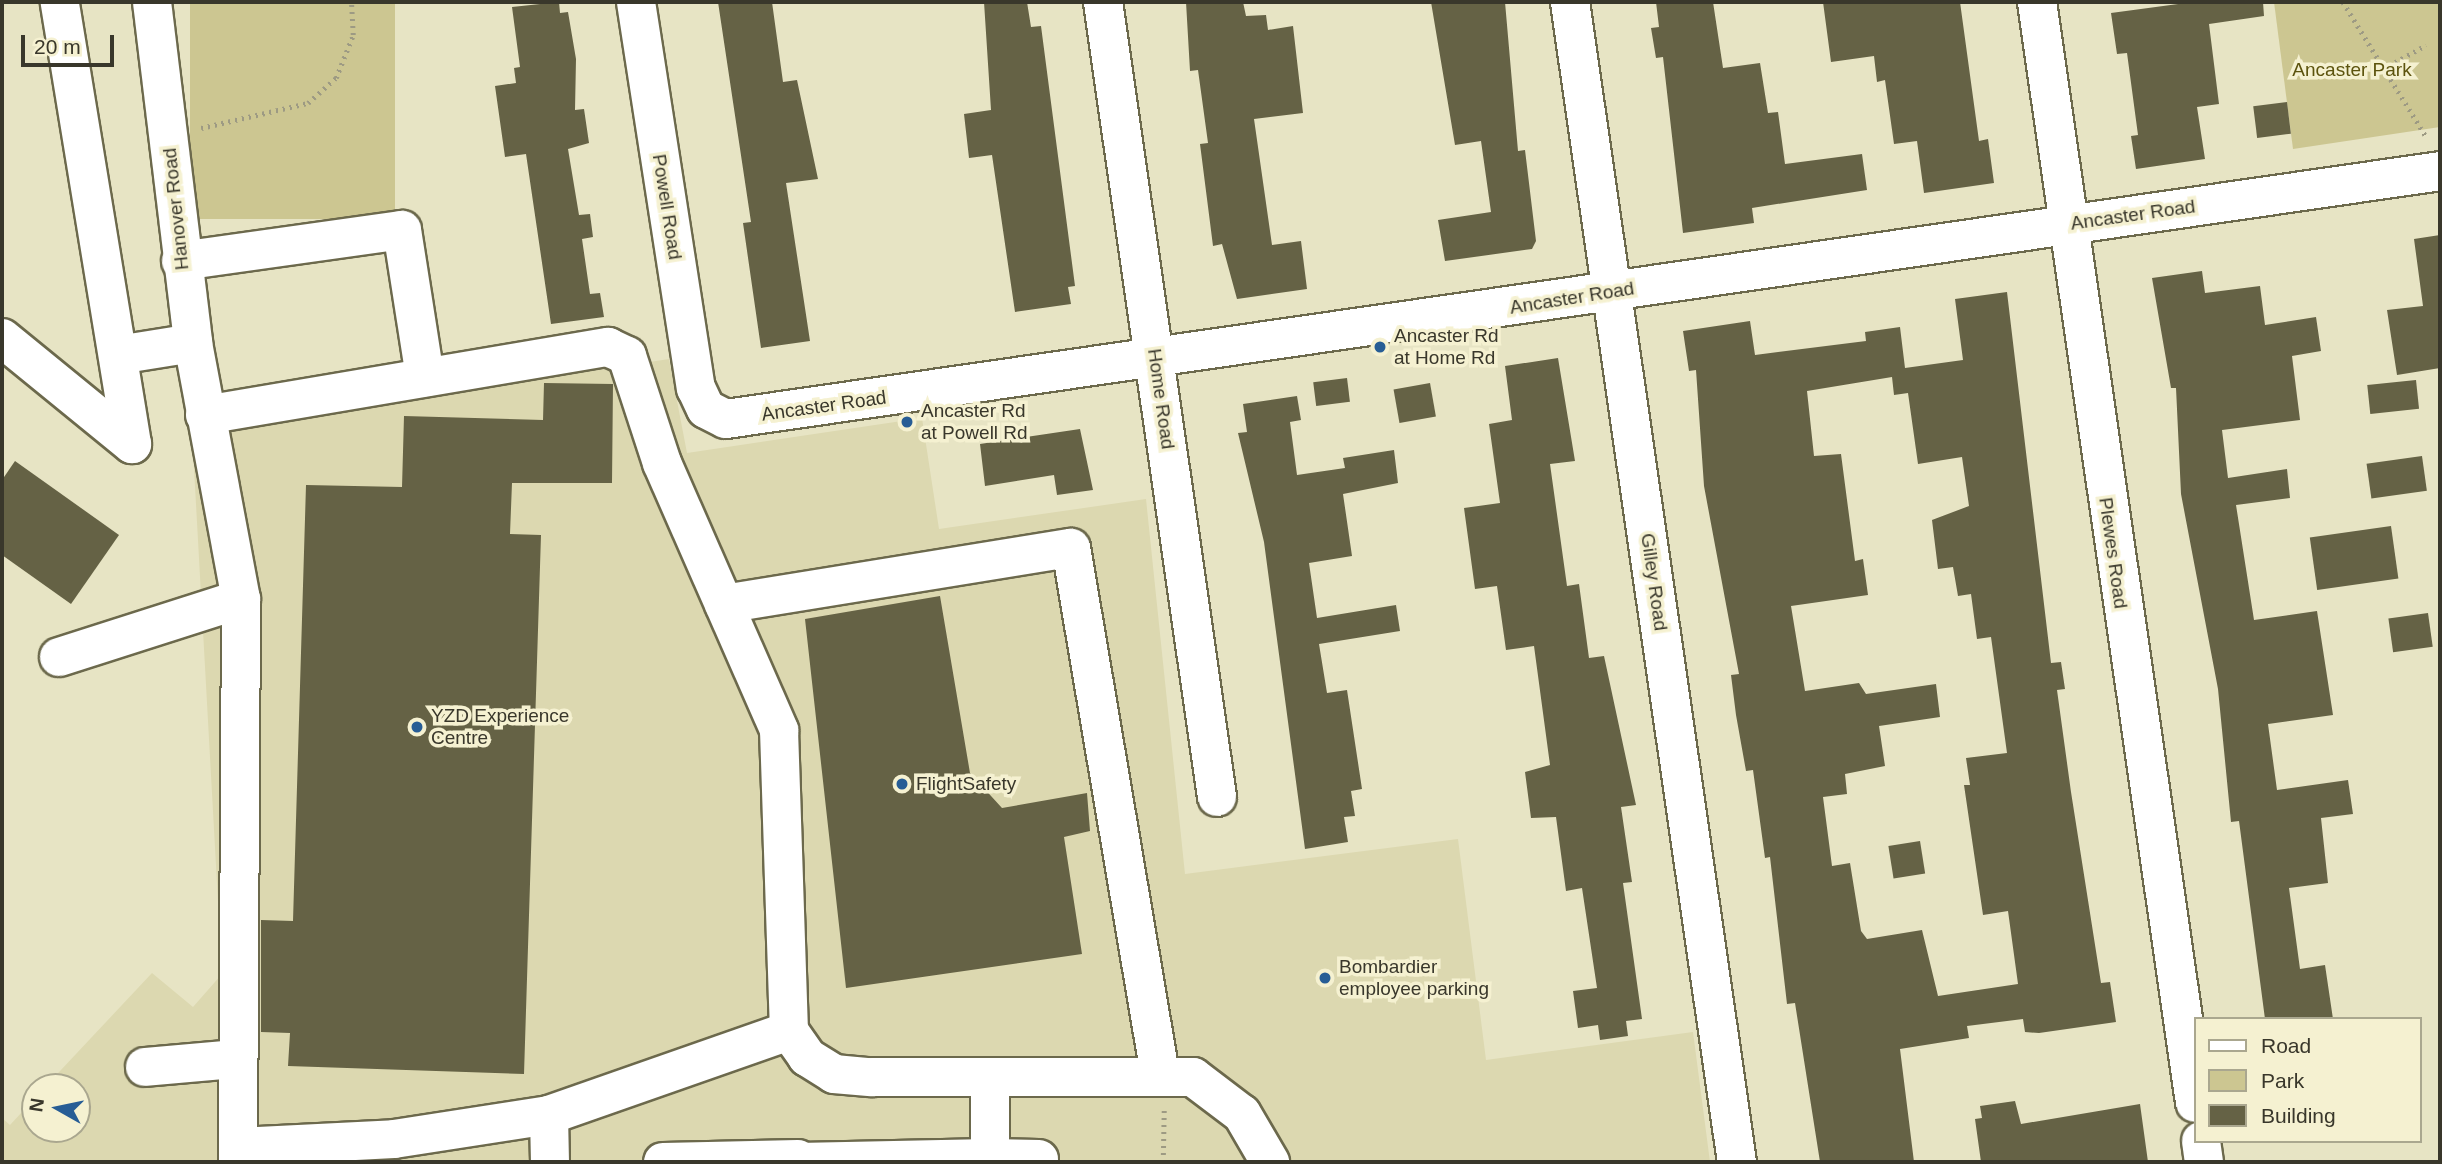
<!DOCTYPE html>
<style>
body{margin:0}
#map{position:relative;width:2442px;height:1164px;overflow:hidden;background:#e7e4c4;font-family:Arial,sans-serif}
div>[style]{position:absolute}
.built>*{inset:0;background:#dcd8b0}
.green>*{inset:0;background:#ccc691;transform-origin:0 0}
.building>*{inset:0;background:#656245;transform-origin:0 0}
.path>*{height:4.5px;margin-top:-2.25px;transform-origin:0;background:repeating-linear-gradient(90deg,#9d9a83 0 2px,transparent 0 7px)}
.roads{filter:drop-shadow(2px 0 #6c694c) drop-shadow(-2px 0 #6c694c) drop-shadow(0 2px #6c694c) drop-shadow(0 -2px #6c694c)}
.minor>*{height:38px;margin:-19px;padding:0 19px;transform-origin:19px;border-radius:19px;background:#fff}
.dots>*{width:19px;height:19px;translate:-50% -50%;box-sizing:border-box;border:4px solid #f5f1d1;border-radius:50%}
span{translate:-50% -50%;white-space:nowrap;text-align:center;line-height:1.15;-webkit-text-stroke:7px #f5f1d1;paint-order:stroke}
.park-label{font-size:19px;color:#5c530d}
.street-label{font-size:19px;color:#39372b}
.poi-label{font-size:19px;color:#39372b}
.left{translate:0 -50%;text-align:left}
.frame{position:absolute;inset:0;border:4px solid #39372b;pointer-events:none}
.legend{position:absolute;left:2194px;top:1017px;width:228px;height:126px;box-sizing:border-box;background:#f5f1d1;border:2px solid #aaa78f;margin:0;padding:9px 12px;list-style:none;font-size:21px;color:#39372b}
.legend li{display:flex;align-items:center;gap:14px;height:35px}
.legend b{width:35px;border:2px solid #aaa78f}
.north{position:absolute;left:21px;top:1073px;width:70px;height:70px;box-sizing:border-box;background:#f5f1d1;border:2px solid #aaa78f;border-radius:50%;rotate:279deg;font-size:19px;font-weight:700;line-height:28px;text-align:center;color:#39372b}
.north::after{content:'';display:block;margin:auto;width:24px;height:32px;background:#275d95;clip-path:polygon(50% 0,100% 100%,50% 72%,0 100%)}
.scale{position:absolute;left:21px;top:35px;width:93px;height:32px;box-sizing:border-box;border:4px solid #39372b;border-top:0;padding-left:9px;font-size:21px;line-height:24px;white-space:nowrap;color:#39372b;-webkit-text-stroke:5px #f5f1d1;paint-order:stroke}
</style>
<div id="map">
<div class="built">
<div style="clip-path:polygon(669px 359px,687px 453px,922px 418px,939px 529px,1146px 499px,1185px 874px,1458px 839px,1486px 1060px,1693px 1032px,1710px 1162px,2px 1162px,2px 1118px,10px 1125px,35px 1098px,35px 1129px,77px 1129px,77px 1087px,45px 1087px,152px 973px,193px 1007px,222px 974px,192px 432px)"></div>
</div>
<div class="green">
<div style="left:190px;top:2px;width:205px;height:217px"></div>
<div style="clip-path:polygon(2274px 2px,2440px 2px,2440px 127px,2293px 149px)"></div>
</div>
<div class="building">
<div style="clip-path:polygon(559px 2px,560px 13px,568px 12px,576px 59px,575px 110px,584px 109px,589px 143px,568px 149px,579px 215px,590px 214px,593px 237px,582px 239px,590px 294px,600px 293px,604px 317px,551px 324px,526px 154px,505px 157px,495px 86px,516px 83px,514px 68px,520px 67px,512px 7px)"></div>
<div style="clip-path:polygon(718px 2px,772px 2px,783px 82px,797px 80px,818px 179px,786px 183px,810px 341px,761px 348px,743px 223px,751px 222px)"></div>
<div style="clip-path:polygon(984px 2px,1027px 2px,1031px 27px,1041px 26px,1075px 286px,1068px 287px,1071px 304px,1015px 312px,992px 155px,969px 158px,964px 114px,991px 110px)"></div>
<div style="clip-path:polygon(1186px 2px,1243px 2px,1246px 16px,1266px 15px,1268px 30px,1293px 26px,1303px 113px,1254px 119px,1272px 245px,1301px 241px,1307px 289px,1237px 299px,1222px 244px,1213px 246px,1200px 144px,1208px 143px,1198px 70px,1190px 71px)"></div>
<div style="clip-path:polygon(1431px 2px,1505px 2px,1518px 151px,1525px 150px,1536px 241px,1532px 249px,1445px 261px,1438px 220px,1491px 212px,1481px 141px,1455px 145px)"></div>
<div style="clip-path:polygon(1656px 2px,1713px 2px,1723px 68px,1760px 63px,1768px 113px,1778px 112px,1785px 164px,1862px 154px,1867px 190px,1752px 208px,1754px 223px,1683px 233px,1663px 57px,1656px 58px,1651px 28px,1659px 27px)"></div>
<div style="clip-path:polygon(1823px 2px,1960px 2px,1979px 141px,1988px 139px,1994px 183px,1924px 193px,1917px 141px,1894px 144px,1885px 80px,1877px 82px,1874px 56px,1831px 62px)"></div>
<div style="clip-path:polygon(2193px 2px,2263px 2px,2264px 16px,2209px 24px,2219px 104px,2197px 107px,2205px 159px,2136px 169px,2131px 136px,2138px 135px,2127px 53px,2117px 54px,2111px 13px)"></div>
<div style="left:2287px;top:102px;width:32px;height:34px;rotate:83deg"></div>
<div style="clip-path:polygon(2440px 235px,2440px 368px,2397px 375px,2387px 310px,2423px 306px,2414px 239px)"></div>
<div style="clip-path:polygon(2202px 271px,2205px 293px,2260px 286px,2265px 325px,2316px 317px,2321px 351px,2292px 356px,2300px 420px,2222px 430px,2228px 478px,2287px 469px,2290px 498px,2236px 505px,2254px 620px,2317px 611px,2333px 715px,2268px 724px,2277px 790px,2348px 780px,2353px 814px,2321px 818px,2328px 883px,2289px 888px,2300px 969px,2325px 965px,2333px 1019px,2265px 1019px,2239px 821px,2231px 822px,2218px 689px,2181px 494px,2176px 388px,2171px 388px,2152px 278px)"></div>
<div style="clip-path:polygon(evenodd,2007px 292px,2051px 663px,2061px 662px,2065px 689px,2057px 690px,2071px 792px,2101px 983px,2110px 982px,2116px 1022px,2039px 1033px,2025px 1032px,2023px 1019px,1967px 1026px,1969px 1038px,1900px 1049px,1914px 1162px,1820px 1162px,1795px 1003px,1787px 1004px,1770px 857px,1765px 858px,1753px 770px,1746px 771px,1736px 715px,1731px 675px,1739px 674px,1704px 486px,1696px 370px,1689px 371px,1683px 331px,1750px 321px,1755px 355px,1866px 341px,1865px 332px,1900px 327px,1905px 368px,1963px 360px,1955px 299px,2007px 292px,1892px 377px,1894px 395px,1908px 393px,1918px 464px,1962px 457px,1969px 506px,1932px 520px,1938px 569px,1953px 567px,1958px 596px,1971px 594px,1977px 639px,1991px 637px,2007px 753px,1966px 758px,1970px 785px,1964px 785px,1983px 915px,2008px 911px,2018px 984px,1938px 996px,1922px 930px,1867px 939px,1861px 931px,1850px 863px,1832px 866px,1823px 797px,1847px 794px,1845px 774px,1885px 766px,1879px 726px,1940px 717px,1936px 684px,1866px 694px,1859px 683px,1805px 691px,1791px 606px,1868px 595px,1863px 559px,1855px 561px,1841px 454px,1814px 456px,1807px 391px,1892px 377px)"></div>
<div style="clip-path:polygon(1558px 358px,1575px 461px,1550px 464px,1567px 586px,1579px 584px,1589px 658px,1604px 656px,1636px 805px,1621px 807px,1632px 882px,1623px 883px,1642px 1019px,1626px 1021px,1628px 1036px,1600px 1040px,1598px 1025px,1578px 1028px,1573px 991px,1597px 988px,1582px 888px,1566px 891px,1556px 817px,1531px 818px,1525px 772px,1550px 765px,1534px 646px,1506px 650px,1497px 586px,1475px 589px,1464px 508px,1500px 503px,1489px 424px,1512px 420px,1505px 366px)"></div>
<div style="left:1347px;top:378px;width:24px;height:34px;rotate:83deg"></div>
<div style="left:2416px;top:380px;width:29px;height:49px;rotate:84deg"></div>
<div style="clip-path:polygon(544px 383px,613px 384px,612px 483px,512px 483px,510px 534px,541px 535px,524px 1074px,288px 1066px,290px 1033px,261px 1032px,261px 920px,293px 921px,306px 485px,402px 487px,404px 416px,543px 420px)"></div>
<div style="left:1430px;top:383px;width:34px;height:37px;rotate:80deg"></div>
<div style="clip-path:polygon(1297px 396px,1301px 420px,1290px 422px,1297px 475px,1345px 468px,1343px 458px,1394px 450px,1398px 483px,1343px 494px,1352px 556px,1309px 563px,1317px 618px,1396px 605px,1400px 631px,1319px 644px,1327px 693px,1347px 690px,1362px 789px,1351px 791px,1355px 816px,1344px 817px,1348px 842px,1305px 849px,1264px 542px,1238px 433px,1247px 432px,1243px 404px)"></div>
<div style="clip-path:polygon(1080px 429px,1093px 490px,1057px 495px,1054px 475px,985px 486px,980px 444px)"></div>
<div style="left:2422px;top:456px;width:35px;height:56px;rotate:82deg"></div>
<div style="clip-path:polygon(15px 461px,119px 535px,71px 604px,2px 555px,2px 480px)"></div>
<div style="left:2391px;top:526px;width:53px;height:82px;rotate:82deg"></div>
<div style="clip-path:polygon(940px 596px,970px 773px,1002px 808px,1087px 793px,1090px 831px,1064px 837px,1082px 954px,846px 988px,805px 619px)"></div>
<div style="left:2428px;top:613px;width:34px;height:40px;rotate:82deg"></div>
<div style="left:1920px;top:841px;width:33px;height:32px;rotate:81deg"></div>
<div style="clip-path:polygon(2015px 1101px,2021px 1124px,2140px 1104px,2148px 1162px,1981px 1162px,1975px 1119px,1982px 1118px,1980px 1106px)"></div>
</div>
<div class="path">
<div style="left:2343px;top:2px;width:160px;rotate:58.3deg"></div>
<div style="left:2383px;top:69px;width:49px;rotate:-29.2deg"></div>
<div style="left:201px;top:128px;width:110px;rotate:-13.2deg"></div>
<div style="left:308px;top:103px;width:38px;rotate:-42deg"></div>
<div style="left:336px;top:78px;width:46px;rotate:-68.4deg"></div>
<div style="left:353px;top:35px;width:33px;rotate:-93deg"></div>
<div style="left:1163px;top:1162px;width:52px;rotate:-88.9deg"></div>
</div>
<div class="roads">
<div class="minor">
<div style="left:152px;top:2px;width:343px;rotate:83.1deg"></div>
<div style="left:193px;top:343px;width:260px;rotate:79.4deg"></div>
<div style="left:241px;top:599px;width:563px;rotate:90.31deg"></div>
<div style="left:636px;top:2px;width:391px;rotate:81.2deg"></div>
<div style="left:696px;top:388px;width:23px;rotate:65deg"></div>
<div style="left:706px;top:409px;width:22px;rotate:27deg"></div>
<div style="left:726px;top:419px;width:1732px;rotate:-8.23deg"></div>
<div style="left:1103px;top:2px;width:803px;rotate:81.84deg"></div>
<div style="left:1570px;top:2px;width:1172px;rotate:81.81deg"></div>
<div style="left:2037px;top:2px;width:1112px;rotate:81.83deg"></div>
<div style="left:181px;top:261px;width:223px;rotate:-8deg"></div>
<div style="left:402px;top:230px;width:149px;rotate:81.1deg"></div>
<div style="left:2px;top:338px;width:168px;rotate:39.2deg"></div>
<div style="left:132px;top:444px;width:448px;rotate:-99.3deg"></div>
<div style="left:118px;top:355px;width:76px;rotate:-9.1deg"></div>
<div style="left:205px;top:415px;width:409px;rotate:-9.6deg"></div>
<div style="left:608px;top:347px;width:21px;rotate:25deg"></div>
<div style="left:627px;top:356px;width:113px;rotate:71.9deg"></div>
<div style="left:662px;top:463px;width:292px;rotate:66.3deg"></div>
<div style="left:779px;top:730px;width:301px;rotate:88.1deg"></div>
<div style="left:789px;top:1031px;width:32px;rotate:55deg"></div>
<div style="left:807px;top:1057px;width:32px;rotate:32deg"></div>
<div style="left:834px;top:1074px;width:38px;rotate:5deg"></div>
<div style="left:872px;top:1077px;width:321px"></div>
<div style="left:1193px;top:1077px;width:61px;rotate:37.1deg"></div>
<div style="left:1242px;top:1114px;width:56px;rotate:59.7deg"></div>
<div style="left:724px;top:604px;width:351px;rotate:-9.2deg"></div>
<div style="left:1071px;top:548px;width:533px;rotate:80.4deg"></div>
<div style="left:59px;top:657px;width:191px;rotate:-17.7deg"></div>
<div style="left:145px;top:1067px;width:90px;rotate:-5.1deg"></div>
<div style="left:549px;top:1115px;width:254px;rotate:-19.3deg"></div>
<div style="left:2201px;top:1141px;width:21px;rotate:82deg"></div>
<div style="left:238px;top:1147px;width:156px;rotate:-2.9deg"></div>
<div style="left:394px;top:1139px;width:157px;rotate:-8.8deg"></div>
<div style="left:549px;top:1115px;width:47px;rotate:88.8deg"></div>
<div style="left:990px;top:1158px;width:49px;rotate:1.2deg"></div>
<div style="left:663px;top:1162px;width:135px;rotate:-1.3deg"></div>
<div style="left:798px;top:1162px;width:192px;rotate:-1.2deg"></div>
<div style="left:990px;top:1158px;width:81px;rotate:-90deg"></div>
</div>
</div>
<div class="dots">
<div style="left:1380px;top:347px;background:#275d95"></div>
<div style="left:907px;top:422px;background:#275d95"></div>
<div style="left:417px;top:727px;background:#275d95"></div>
<div style="left:902px;top:784px;background:#275d95"></div>
<div style="left:1325px;top:978px;background:#275d95"></div>
</div>
<div class="park-label">
<span style="left:2352px;top:70px">Ancaster Park</span>
</div>
<div class="street-label">
<span style="left:667px;top:207px;rotate:81deg">Powell Road</span>
<span style="left:176px;top:209px;rotate:-96deg">Hanover Road</span>
<span style="left:2133px;top:215px;rotate:-8deg">Ancaster Road</span>
<span style="left:1572px;top:298px;rotate:-9deg">Ancaster Road</span>
<span style="left:1161px;top:399px;rotate:82deg">Home Road</span>
<span style="left:824px;top:406px;rotate:-8deg">Ancaster Road</span>
<span style="left:2113px;top:553px;rotate:82deg">Plewes Road</span>
<span style="left:1654px;top:582px;rotate:82deg">Gilley Road</span>
</div>
<div class="poi-label">
<span class="left" style="left:1394px;top:347px">Ancaster Rd<br>at Home Rd</span>
<span class="left" style="left:921px;top:422px">Ancaster Rd<br>at Powell Rd</span>
<span class="left" style="left:431px;top:727px">YZD Experience<br>Centre</span>
<span class="left" style="left:916px;top:784px">FlightSafety</span>
<span class="left" style="left:1339px;top:978px">Bombardier<br>employee parking</span>
</div>
<div class="frame"></div>
<ul class="legend">
<li><b style="height:9px;background:#fff"></b>Road</li>
<li><b style="height:19px;background:#ccc691"></b>Park</li>
<li><b style="height:19px;background:#656245"></b>Building</li>
</ul>
<div class="north">N</div>
<div class="scale">20 m</div>
</div>
